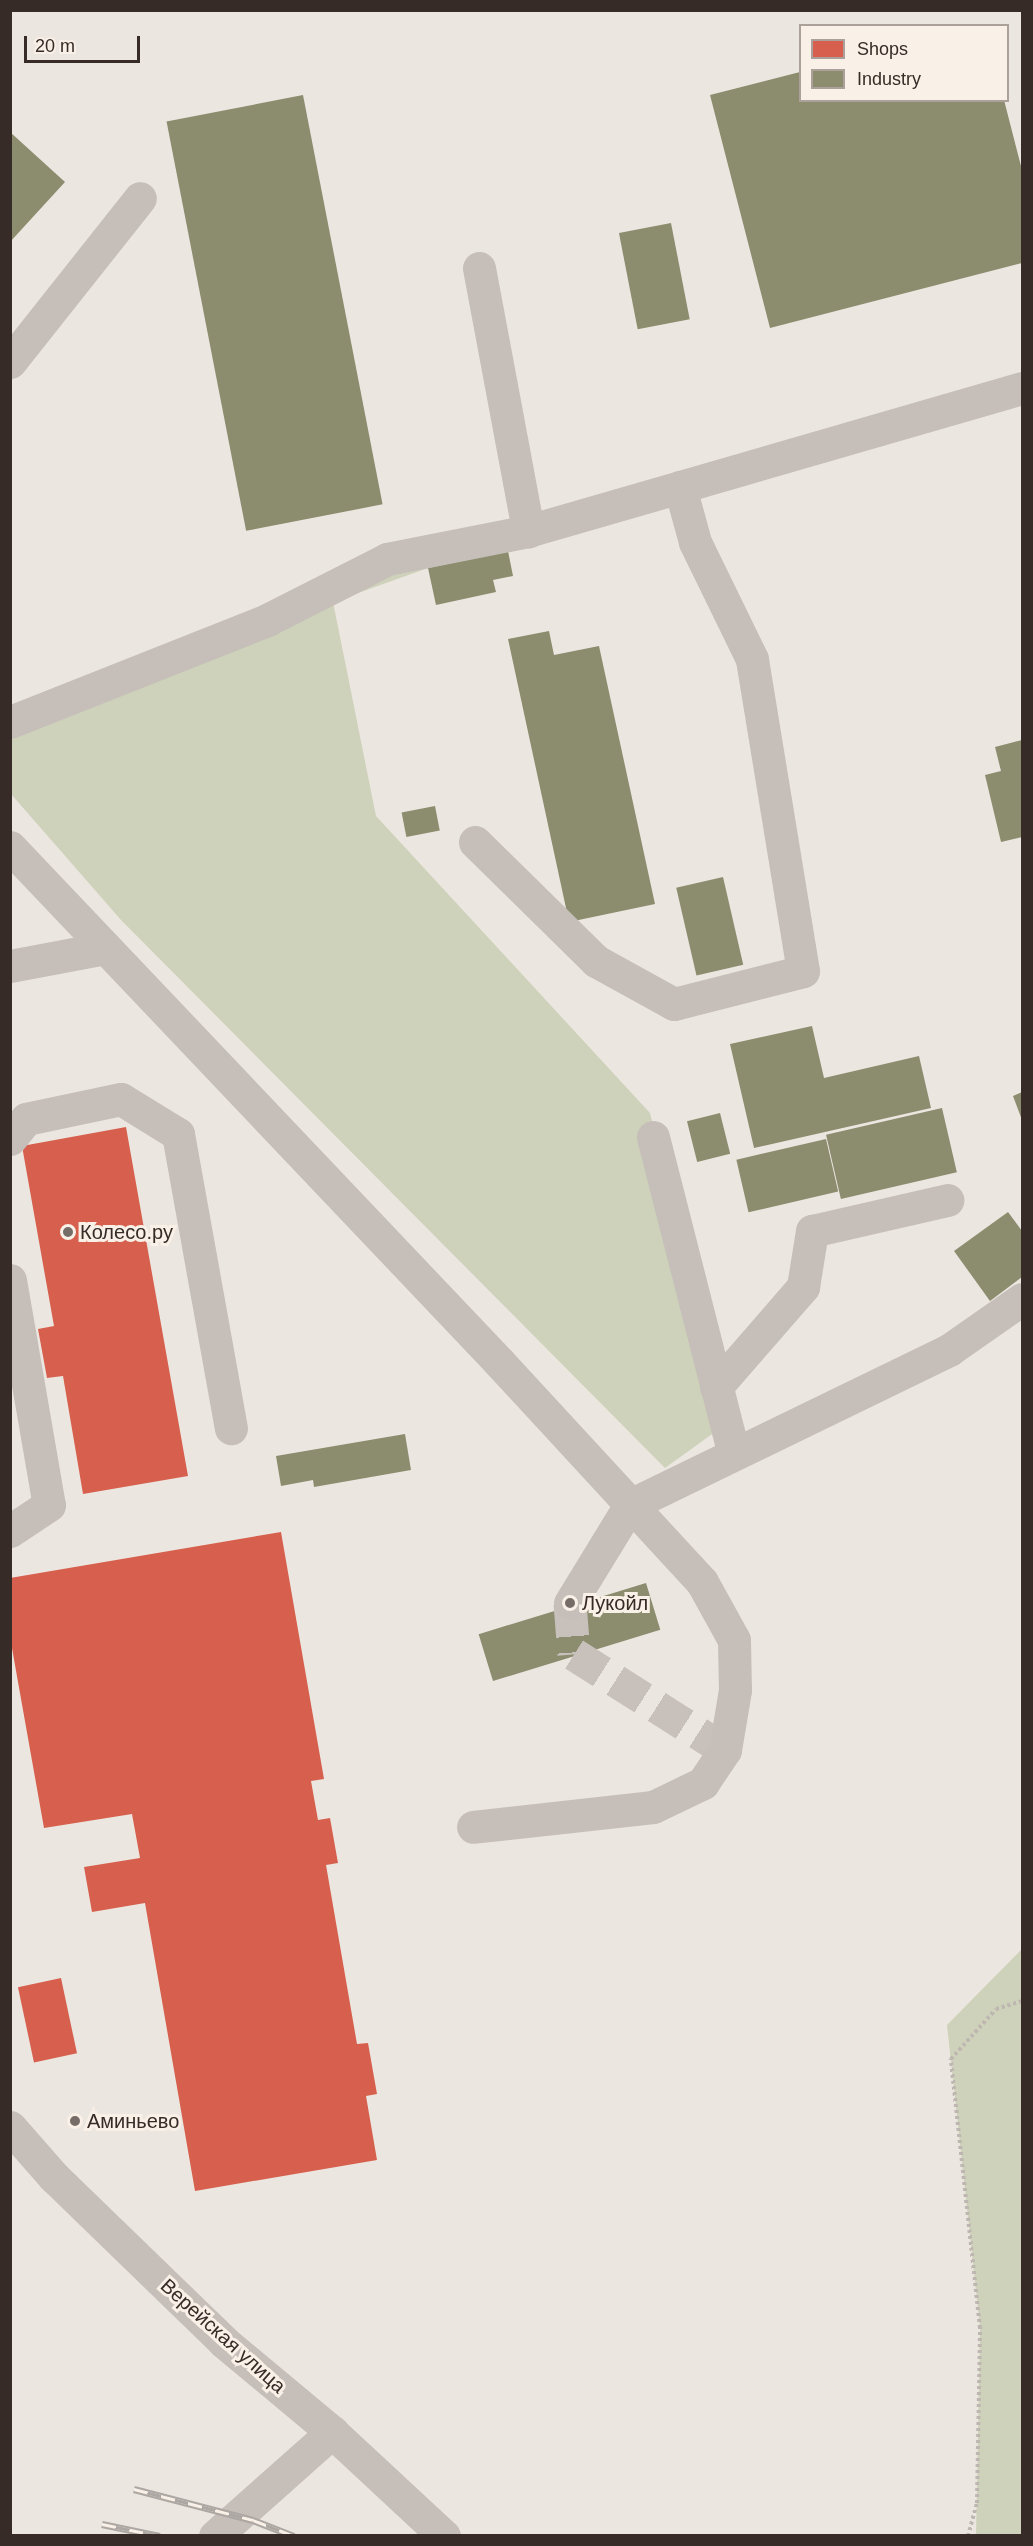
<!DOCTYPE html>
<meta charset="utf-8">
<style>
body{margin:0}
#map{position:relative;width:1033px;height:2546px;overflow:hidden;background:#ece6e0;font-family:Helvetica,sans-serif}
div>[style]{position:absolute}
.green>*{inset:0;background:#ced2ba}
.shops>*{inset:0;background:#d6604d;transform-origin:0 0}
.industry>*{inset:0;background:#8c8c6e;transform-origin:0 0}
.minor-tunnel>*{height:33px;margin-top:-16.5px;transform-origin:0;background:repeating-linear-gradient(90deg,#c8c1bb 0 33px,transparent 0 49px)}
.path>*{height:4px;margin-top:-2px;transform-origin:0;background:repeating-linear-gradient(90deg,#beb6b1 0 3px,transparent 0 6px)}
.minor>*{height:33px;margin:-16.5px;padding:0 16.5px;transform-origin:16.5px;border-radius:16.5px;background:#c5beb9}
.rail>*{height:7px;margin-top:-3.5px;transform-origin:0;background:repeating-linear-gradient(90deg,#f9f0e7 0 14px,#ada7a3 0 28px);box-sizing:border-box;border-block:2px solid #ada7a3}
.dots>*{width:16px;height:16px;translate:-50% -50%;box-sizing:border-box;border:3px solid #f9f0e7;border-radius:50%}
span{translate:-50% -50%;white-space:nowrap;text-align:center;line-height:1.15;-webkit-text-stroke:6px #f9f0e7;paint-order:stroke}
.poi-label{font-size:20px;color:#362b27}
.left{translate:0 -50%;text-align:left}
.street-label{font-size:20px;color:#362b27}
.frame{position:absolute;inset:0;border:12px solid #362b27;pointer-events:none}
.legend{position:absolute;left:799px;top:24px;width:210px;height:78px;box-sizing:border-box;background:#f9f0e7;border:2px solid #aba19a;margin:0;padding:8px 10px;list-style:none;font-size:18px;color:#362b27}
.legend li{display:flex;align-items:center;gap:12px;height:30px}
.legend b{width:30px;border:2px solid #aba19a}
.scale{position:absolute;left:24px;top:36px;width:116px;height:27px;box-sizing:border-box;border:3px solid #362b27;border-top:0;padding-left:8px;font-size:18px;line-height:21px;white-space:nowrap;color:#362b27;-webkit-text-stroke:4px #f9f0e7;paint-order:stroke}
</style>
<div id="map">
<div class="green">
<div style="clip-path:polygon(409px 555px,428px 568px,333px 602px,376px 816px,650px 1113px,726px 1424px,665px 1468px,121px 920px,11px 794px,10px 722px)"></div>
<div style="clip-path:polygon(1022px 1949px,1022px 2535px,976px 2535px,980px 2328px,947px 2025px)"></div>
</div>
<div class="shops">
<div style="clip-path:polygon(126px 1127px,188px 1476px,83px 1494px,63px 1376px,47px 1378px,38px 1329px,54px 1326px,22px 1146px)"></div>
<div style="clip-path:polygon(281px 1532px,324px 1779px,311px 1781px,318px 1820px,330px 1818px,338px 1863px,326px 1865px,357px 2044px,368px 2043px,377px 2094px,366px 2096px,377px 2160px,195px 2191px,145px 1903px,92px 1912px,84px 1867px,140px 1858px,132px 1814px,44px 1828px,10px 1637px,10px 1578px)"></div>
<div style="left:61px;top:1978px;width:77px;height:44px;rotate:78deg"></div>
</div>
<div class="industry">
<div style="clip-path:polygon(800px 72px,800px 100px,1004px 100px,1022px 170px,1022px 263px,770px 328px,710px 95px)"></div>
<div style="left:303px;top:95px;width:417px;height:139px;rotate:79deg"></div>
<div style="clip-path:polygon(10px 132px,65px 182px,10px 242px)"></div>
<div style="left:671px;top:223px;width:98px;height:53px;rotate:79deg"></div>
<div style="clip-path:polygon(508px 551px,513px 576px,493px 580px,496px 592px,436px 605px,428px 568px)"></div>
<div style="clip-path:polygon(549px 631px,554px 655px,599px 646px,655px 904px,569px 922px,508px 639px)"></div>
<div style="clip-path:polygon(1022px 740px,1022px 837px,1001px 842px,985px 775px,1001px 771px,995px 747px)"></div>
<div style="left:435px;top:806px;width:25px;height:34px;rotate:79deg"></div>
<div style="left:723px;top:877px;width:90px;height:48px;rotate:77deg"></div>
<div style="clip-path:polygon(812px 1026px,824px 1078px,919px 1056px,931px 1108px,754px 1148px,730px 1044px)"></div>
<div style="clip-path:polygon(1022px 1092px,1022px 1120px,1013px 1096px)"></div>
<div style="left:942px;top:1108px;width:66px;height:119px;rotate:77deg"></div>
<div style="left:720px;top:1113px;width:42px;height:34px;rotate:76deg"></div>
<div style="left:826px;top:1139px;width:54px;height:92px;rotate:77deg"></div>
<div style="clip-path:polygon(1008px 1212px,1022px 1231px,1022px 1277px,990px 1301px,954px 1251px)"></div>
<div style="clip-path:polygon(405px 1434px,411px 1470px,314px 1487px,313px 1480px,281px 1486px,276px 1456px)"></div>
<div style="left:646px;top:1583px;width:49px;height:175px;rotate:73deg"></div>
</div>
<div class="minor-tunnel">
<div style="left:570px;top:1603px;width:51px;rotate:85.5deg"></div>
<div style="left:574px;top:1654px;width:179px;rotate:32.4deg"></div>
</div>
<div class="path">
<div style="left:968px;top:2536px;width:34px;rotate:-75deg"></div>
<div style="left:977px;top:2503px;width:175px;rotate:-89deg"></div>
<div style="left:980px;top:2328px;width:271px;rotate:-96.2deg"></div>
<div style="left:951px;top:2059px;width:67px;rotate:-48deg"></div>
<div style="left:996px;top:2009px;width:27px;rotate:-17deg"></div>
</div>
<div class="minor">
<div style="left:479px;top:268px;width:268px;rotate:79.4deg"></div>
<div style="left:10px;top:362px;width:209px;rotate:-51.6deg"></div>
<div style="left:10px;top:722px;width:277px;rotate:-21.6deg"></div>
<div style="left:267px;top:620px;width:135px;rotate:-26.9deg"></div>
<div style="left:387px;top:559px;width:144px;rotate:-11.2deg"></div>
<div style="left:528px;top:531px;width:514px;rotate:-16.14deg"></div>
<div style="left:475px;top:842px;width:170px;rotate:44.5deg"></div>
<div style="left:596px;top:961px;width:89px;rotate:28.9deg"></div>
<div style="left:674px;top:1004px;width:133px;rotate:-14.3deg"></div>
<div style="left:803px;top:971px;width:316px;rotate:-99.3deg"></div>
<div style="left:752px;top:659px;width:130px;rotate:-116deg"></div>
<div style="left:695px;top:542px;width:57px;rotate:-105.3deg"></div>
<div style="left:10px;top:847px;width:710px;rotate:46.48deg"></div>
<div style="left:499px;top:1362px;width:299px;rotate:47.3deg"></div>
<div style="left:702px;top:1582px;width:66px;rotate:61.1deg"></div>
<div style="left:734px;top:1640px;width:50px;rotate:88.9deg"></div>
<div style="left:735px;top:1690px;width:61px;rotate:99.5deg"></div>
<div style="left:725px;top:1750px;width:40px;rotate:124deg"></div>
<div style="left:703px;top:1783px;width:55px;rotate:154.4deg"></div>
<div style="left:653px;top:1807px;width:181px;rotate:173.7deg"></div>
<div style="left:10px;top:966px;width:97px;rotate:-10.7deg"></div>
<div style="left:653px;top:1137px;width:327px;rotate:75.7deg"></div>
<div style="left:10px;top:1139px;width:26px;rotate:-51deg"></div>
<div style="left:26px;top:1119px;width:97px;rotate:-11.9deg"></div>
<div style="left:121px;top:1099px;width:67px;rotate:31.6deg"></div>
<div style="left:178px;top:1134px;width:299px;rotate:79.8deg"></div>
<div style="left:10px;top:1280px;width:228px;rotate:80.2deg"></div>
<div style="left:49px;top:1505px;width:47px;rotate:146.3deg"></div>
<div style="left:716px;top:1387px;width:133px;rotate:-49deg"></div>
<div style="left:803px;top:1287px;width:57px;rotate:-80.9deg"></div>
<div style="left:812px;top:1231px;width:139px;rotate:-12.9deg"></div>
<div style="left:570px;top:1603px;width:115px;rotate:-58.5deg"></div>
<div style="left:630px;top:1505px;width:355px;rotate:-25.9deg"></div>
<div style="left:949px;top:1350px;width:89px;rotate:-34.9deg"></div>
<div style="left:10px;top:2127px;width:67px;rotate:48.7deg"></div>
<div style="left:54px;top:2177px;width:237px;rotate:44.1deg"></div>
<div style="left:224px;top:2342px;width:141px;rotate:39.8deg"></div>
<div style="left:332px;top:2432px;width:153px;rotate:42.9deg"></div>
<div style="left:215px;top:2536px;width:157px;rotate:-41.6deg"></div>
</div>
<div class="rail">
<div style="left:134px;top:2489px;width:123px;rotate:14.6deg"></div>
<div style="left:253px;top:2520px;width:44px;rotate:21.3deg"></div>
<div style="left:102px;top:2524px;width:59px;rotate:11.7deg"></div>
</div>
<div class="dots">
<div style="left:68px;top:1232px;background:#766c68"></div>
<div style="left:570px;top:1603px;background:#766c68"></div>
<div style="left:75px;top:2121px;background:#766c68"></div>
</div>
<div class="poi-label">
<span class="left" style="left:80px;top:1232px">Колесо.ру</span>
<span class="left" style="left:582px;top:1603px">Лукойл</span>
<span class="left" style="left:87px;top:2121px">Аминьево</span>
</div>
<div class="street-label">
<span style="left:223px;top:2336px;rotate:42deg">Верейская улица</span>
</div>
<div class="frame"></div>
<ul class="legend">
<li><b style="height:16px;background:#d6604d"></b>Shops</li>
<li><b style="height:16px;background:#8c8c6e"></b>Industry</li>
</ul>
<div class="scale">20 m</div>
</div>
